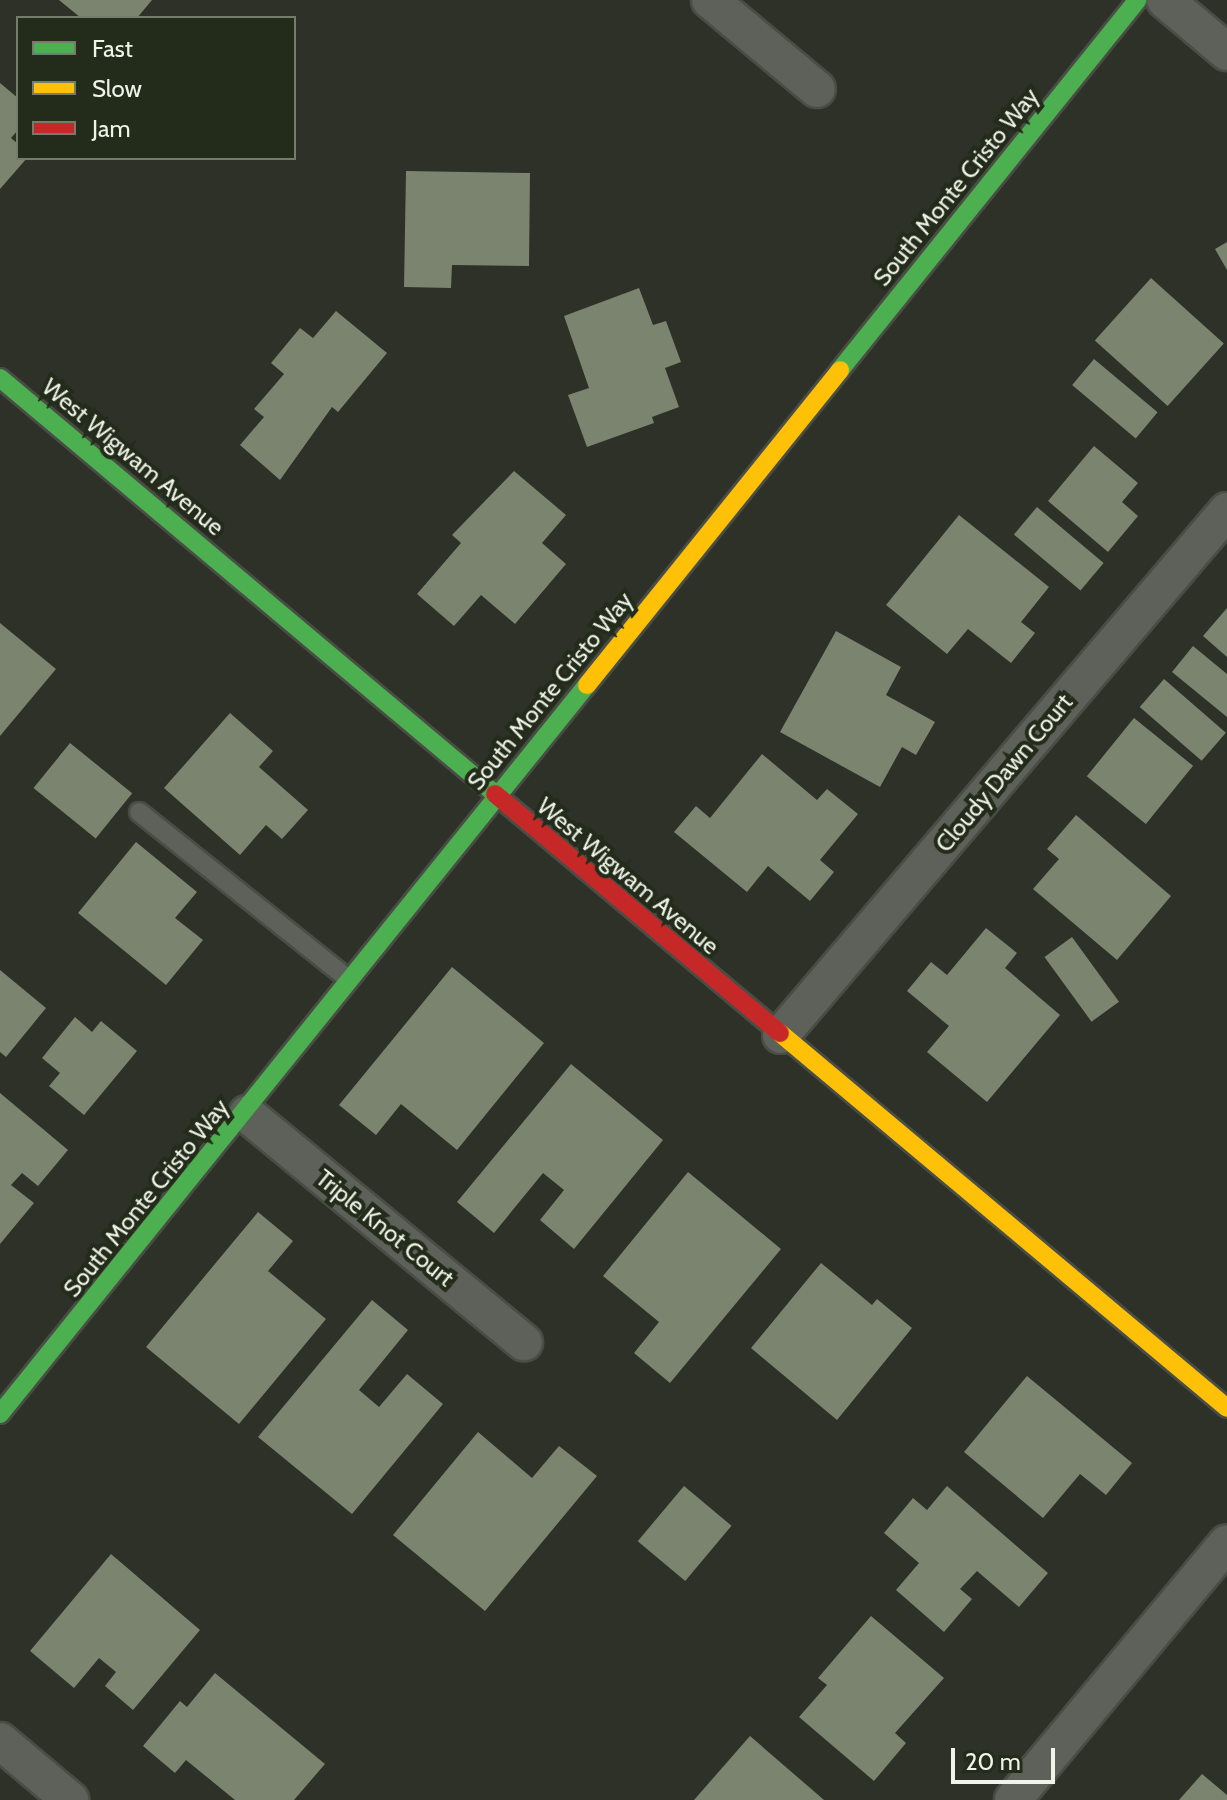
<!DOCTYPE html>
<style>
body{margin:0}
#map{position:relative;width:1227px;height:1800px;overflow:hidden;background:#2d3128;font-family:Cabin,sans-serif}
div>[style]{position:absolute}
.building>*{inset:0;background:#7a846f;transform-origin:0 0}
.roads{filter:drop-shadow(2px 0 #494d45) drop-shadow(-2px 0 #494d45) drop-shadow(0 2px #494d45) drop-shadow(0 -2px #494d45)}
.lane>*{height:18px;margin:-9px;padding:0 9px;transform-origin:9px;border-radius:9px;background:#5d6159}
.street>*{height:36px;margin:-18px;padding:0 18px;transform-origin:18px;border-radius:18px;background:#5d6159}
.fast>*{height:18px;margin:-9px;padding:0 9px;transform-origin:9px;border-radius:9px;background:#4caf50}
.slow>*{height:18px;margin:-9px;padding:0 9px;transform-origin:9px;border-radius:9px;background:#ffc107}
.jam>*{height:18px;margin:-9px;padding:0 9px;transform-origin:9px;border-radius:9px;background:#c62828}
span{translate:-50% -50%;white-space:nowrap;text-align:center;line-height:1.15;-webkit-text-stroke:8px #232b1a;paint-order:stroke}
.street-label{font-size:24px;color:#eff4e9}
.legend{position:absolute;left:16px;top:16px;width:280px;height:144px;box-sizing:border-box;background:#232b1a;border:2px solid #757b6d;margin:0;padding:10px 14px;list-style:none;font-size:24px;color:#eff4e9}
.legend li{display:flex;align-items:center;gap:16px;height:40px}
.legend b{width:40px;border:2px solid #757b6d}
.scale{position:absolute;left:951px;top:1748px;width:104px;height:36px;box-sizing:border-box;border:4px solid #eff4e9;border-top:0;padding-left:10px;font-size:24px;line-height:28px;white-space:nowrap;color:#eff4e9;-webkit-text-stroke:6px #232b1a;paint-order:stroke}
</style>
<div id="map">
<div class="building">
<div style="clip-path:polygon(59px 0,152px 0,137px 18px,81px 18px)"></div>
<div style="clip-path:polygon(0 83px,18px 98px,18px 130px,11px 138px,18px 144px,18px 158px,27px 158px,0 189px)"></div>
<div style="clip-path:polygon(406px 171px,530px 173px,529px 266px,452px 265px,451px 288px,404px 287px)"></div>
<div style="clip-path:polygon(1227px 242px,1227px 270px,1215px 249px)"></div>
<div style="left:1151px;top:278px;width:98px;height:84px;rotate:42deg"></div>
<div style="clip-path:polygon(639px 288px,653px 325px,666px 321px,681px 362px,665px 368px,679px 407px,652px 417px,654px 423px,587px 447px,568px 395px,589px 388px,564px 316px)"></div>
<div style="clip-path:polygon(336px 311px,387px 353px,338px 412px,332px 407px,280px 480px,240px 445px,264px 417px,254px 409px,284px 374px,271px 363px,300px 328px,313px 338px)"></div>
<div style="left:1094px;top:359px;width:83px;height:34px;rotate:40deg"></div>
<div style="clip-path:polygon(1094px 446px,1138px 483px,1122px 502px,1138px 516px,1108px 552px,1048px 501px)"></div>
<div style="clip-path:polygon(514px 471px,566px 515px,542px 543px,566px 564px,515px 624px,481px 595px,454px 626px,417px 594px,461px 543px,452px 535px)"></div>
<div style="left:1037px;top:507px;width:87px;height:36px;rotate:40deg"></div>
<div style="clip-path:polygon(959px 515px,1049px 587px,1021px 622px,1035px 633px,1011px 663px,968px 629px,947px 654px,886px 605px)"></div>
<div style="clip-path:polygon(1227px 608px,1227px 657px,1203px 636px)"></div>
<div style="clip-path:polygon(0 623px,56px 669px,0 736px)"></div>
<div style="clip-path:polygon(836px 631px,901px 667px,886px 695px,935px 722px,916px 755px,902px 747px,880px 787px,780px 732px)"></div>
<div style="clip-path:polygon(1193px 646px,1227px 674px,1227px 717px,1172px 672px)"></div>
<div style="left:1164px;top:679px;width:82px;height:37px;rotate:41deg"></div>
<div style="clip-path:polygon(230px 713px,273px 751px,259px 767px,308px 810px,282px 839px,266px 825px,240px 855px,164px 788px)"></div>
<div style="left:1134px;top:718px;width:76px;height:75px;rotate:39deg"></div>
<div style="left:70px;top:743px;width:80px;height:58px;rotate:39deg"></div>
<div style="clip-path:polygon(762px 754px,817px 800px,827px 789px,858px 814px,820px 860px,834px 872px,810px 901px,768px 866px,747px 892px,674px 832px,696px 806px,710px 818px)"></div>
<div style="clip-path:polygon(1076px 815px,1171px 896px,1117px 960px,1033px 889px,1059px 859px,1047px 849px)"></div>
<div style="clip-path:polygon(136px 842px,197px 892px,175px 918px,203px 940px,166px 985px,78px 913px)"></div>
<div style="clip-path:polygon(986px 928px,1017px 953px,1005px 968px,1060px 1015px,987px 1102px,927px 1052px,949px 1026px,907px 991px,931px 962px,947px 975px)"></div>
<div style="left:1072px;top:937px;width:80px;height:34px;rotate:54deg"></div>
<div style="clip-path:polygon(452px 967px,544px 1043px,457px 1150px,401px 1104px,376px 1135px,339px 1105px)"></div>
<div style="clip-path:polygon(0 970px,46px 1008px,6px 1057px,0 1052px)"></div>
<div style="clip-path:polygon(75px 1017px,92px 1032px,101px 1021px,137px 1051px,84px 1115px,49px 1086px,60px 1073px,42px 1058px)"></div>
<div style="clip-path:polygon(571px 1064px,663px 1140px,574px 1249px,540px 1220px,564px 1190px,543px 1173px,494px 1233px,457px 1202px)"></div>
<div style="clip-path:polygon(0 1093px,68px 1150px,38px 1186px,22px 1173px,11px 1185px,34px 1203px,0 1244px)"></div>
<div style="clip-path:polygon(688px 1172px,781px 1249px,670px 1383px,634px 1353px,659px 1322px,603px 1276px)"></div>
<div style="clip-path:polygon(258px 1212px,293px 1241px,268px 1271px,326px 1319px,239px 1424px,146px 1347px)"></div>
<div style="clip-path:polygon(821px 1263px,872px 1305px,877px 1299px,912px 1328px,837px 1420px,751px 1348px)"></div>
<div style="clip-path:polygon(372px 1300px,408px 1330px,359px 1390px,379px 1407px,407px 1374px,443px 1404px,352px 1514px,258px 1437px)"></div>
<div style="clip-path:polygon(1027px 1376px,1132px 1463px,1106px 1495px,1080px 1474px,1043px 1518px,964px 1452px)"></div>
<div style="clip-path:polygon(478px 1432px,532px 1478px,559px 1446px,597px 1476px,485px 1611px,393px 1535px)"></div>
<div style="left:684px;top:1486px;width:62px;height:72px;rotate:40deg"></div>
<div style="clip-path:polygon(947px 1486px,1048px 1573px,1019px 1607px,977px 1571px,960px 1589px,972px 1599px,944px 1632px,896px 1590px,919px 1563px,884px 1533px,913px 1498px,927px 1510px)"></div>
<div style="clip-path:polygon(111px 1554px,200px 1630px,133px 1710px,105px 1686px,116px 1672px,99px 1658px,74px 1688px,30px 1651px)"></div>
<div style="clip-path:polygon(871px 1616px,944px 1678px,895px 1733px,906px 1743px,874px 1781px,799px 1717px,827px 1685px,818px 1678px)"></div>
<div style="clip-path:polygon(215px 1673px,325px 1764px,294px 1800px,235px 1800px,186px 1760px,175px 1773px,143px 1746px,180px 1701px,187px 1707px)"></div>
<div style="clip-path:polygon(750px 1736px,824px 1800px,694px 1800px)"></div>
<div style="clip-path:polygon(1202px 1774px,1227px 1795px,1227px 1800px,1179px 1800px)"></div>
</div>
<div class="roads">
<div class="lane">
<div style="left:139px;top:812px;width:268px;rotate:38.6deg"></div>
</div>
<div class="street">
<div style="left:710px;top:0;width:139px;rotate:39.8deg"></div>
<div style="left:1165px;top:0;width:81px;rotate:40deg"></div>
<div style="left:781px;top:1035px;width:688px;rotate:-49.6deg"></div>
<div style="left:247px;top:1114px;width:359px;rotate:39.5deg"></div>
<div style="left:0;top:1741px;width:92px;rotate:40.1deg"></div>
<div style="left:1013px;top:1800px;width:334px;rotate:-50.2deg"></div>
</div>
<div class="fast">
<div style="left:840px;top:370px;width:475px;rotate:-51.2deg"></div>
<div style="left:0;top:378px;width:647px;rotate:40.04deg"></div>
<div style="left:0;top:1414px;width:936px;rotate:-51.16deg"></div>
</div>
<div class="slow">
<div style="left:587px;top:685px;width:404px;rotate:-51.2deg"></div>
<div style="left:780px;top:1033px;width:583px;rotate:39.99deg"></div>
</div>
<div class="jam">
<div style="left:495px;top:794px;width:372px;rotate:40deg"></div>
</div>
</div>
<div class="street-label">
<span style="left:956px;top:187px;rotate:-51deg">South Monte Cristo Way</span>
<span style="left:133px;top:457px;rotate:40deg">West Wigwam Avenue</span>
<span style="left:550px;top:691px;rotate:-51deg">South Monte Cristo Way</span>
<span style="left:1004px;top:773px;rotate:-50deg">Cloudy Dawn Court</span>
<span style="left:628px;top:876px;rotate:40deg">West Wigwam Avenue</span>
<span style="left:146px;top:1198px;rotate:-51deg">South Monte Cristo Way</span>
<span style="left:385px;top:1228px;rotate:39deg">Triple Knot Court</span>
</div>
<ul class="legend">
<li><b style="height:10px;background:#4caf50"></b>Fast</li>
<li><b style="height:10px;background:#ffc107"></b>Slow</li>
<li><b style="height:10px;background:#c62828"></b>Jam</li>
</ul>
<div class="scale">20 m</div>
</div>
